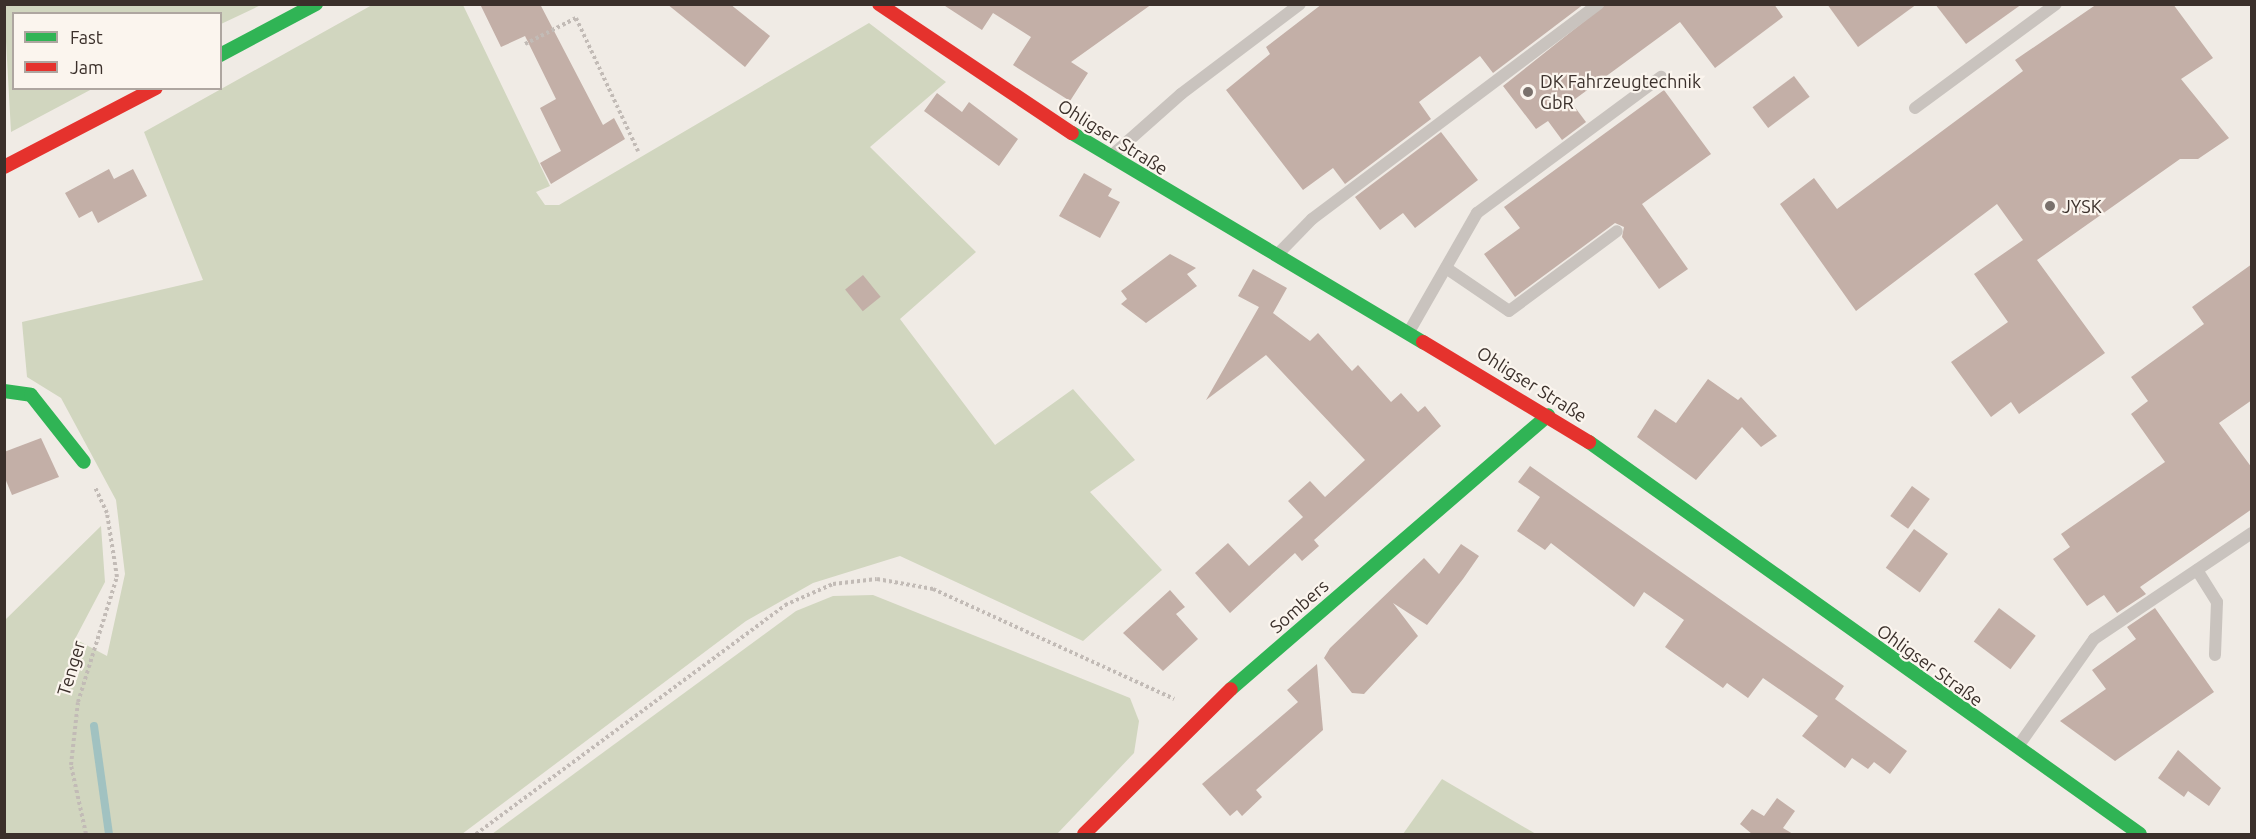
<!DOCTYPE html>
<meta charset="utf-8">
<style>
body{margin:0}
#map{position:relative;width:2256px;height:839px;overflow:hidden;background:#f0ebe5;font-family:Ubuntu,sans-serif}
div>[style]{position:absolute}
.green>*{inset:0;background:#d1d6bf}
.stream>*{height:8px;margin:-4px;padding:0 4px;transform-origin:4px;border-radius:4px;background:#a1c2c1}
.building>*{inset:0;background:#c3afa7;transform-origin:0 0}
.path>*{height:4px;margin-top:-2px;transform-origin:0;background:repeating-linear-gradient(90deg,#c2bbb6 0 3px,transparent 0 6px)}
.lane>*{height:12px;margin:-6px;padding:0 6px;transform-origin:6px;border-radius:6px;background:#c9c3be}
.fast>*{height:14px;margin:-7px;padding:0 7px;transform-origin:7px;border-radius:7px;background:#30b455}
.jam>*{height:14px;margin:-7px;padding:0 7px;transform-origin:7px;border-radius:7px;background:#e5322d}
.dots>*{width:16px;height:16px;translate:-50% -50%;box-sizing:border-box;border:3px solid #fbf5ee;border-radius:50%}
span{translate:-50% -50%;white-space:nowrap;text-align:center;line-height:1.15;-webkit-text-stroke:4.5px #fbf5ee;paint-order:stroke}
.poi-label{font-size:18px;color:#3b302b}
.left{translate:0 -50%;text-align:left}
.street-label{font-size:18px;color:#3b302b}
.frame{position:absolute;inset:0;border:6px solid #3b302b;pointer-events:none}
.legend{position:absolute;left:12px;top:12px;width:210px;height:78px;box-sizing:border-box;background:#fbf5ee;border:2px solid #aea6a0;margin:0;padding:8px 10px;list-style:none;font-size:18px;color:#3b302b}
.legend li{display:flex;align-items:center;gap:12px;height:30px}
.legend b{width:30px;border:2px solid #aea6a0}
</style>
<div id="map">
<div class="green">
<div style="clip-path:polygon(4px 5px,5px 4px,261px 5px,221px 24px,220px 14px,14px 14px,14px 88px,92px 89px,11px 132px)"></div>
<div style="clip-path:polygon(372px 5px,463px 5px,550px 186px,536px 192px,545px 205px,559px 205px,869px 23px,946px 82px,870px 147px,976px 252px,900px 319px,995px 445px,1073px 389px,1135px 460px,1090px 492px,1162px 570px,1083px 641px,900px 556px,813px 583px,746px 621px,462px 834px,5px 834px,5px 620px,101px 526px,105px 582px,75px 639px,107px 656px,125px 574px,116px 500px,61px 398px,27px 377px,22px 322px,203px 280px,144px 132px)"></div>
<div style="clip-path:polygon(873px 595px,1130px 698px,1139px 721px,1134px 753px,1057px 834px,492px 834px,796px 611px,833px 596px)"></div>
<div style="clip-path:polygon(1442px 779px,1536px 834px,1403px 834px)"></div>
</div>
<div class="stream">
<div style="left:94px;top:726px;width:109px;rotate:82.1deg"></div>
</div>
<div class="building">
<div style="clip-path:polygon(480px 4px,540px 4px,603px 125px,614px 118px,625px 139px,551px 184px,540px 163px,561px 151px,540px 108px,556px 99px,525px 36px,501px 47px)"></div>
<div style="clip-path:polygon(667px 4px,730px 4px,770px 36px,745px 67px)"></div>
<div style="clip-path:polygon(942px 4px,1152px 4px,1071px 62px,1088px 73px,1070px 101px,1013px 65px,1031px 37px,993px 13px,982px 30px)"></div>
<div style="clip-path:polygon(1322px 4px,1584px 4px,1493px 73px,1480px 56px,1419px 102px,1431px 119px,1345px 184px,1333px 168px,1303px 190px,1226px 90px,1270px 54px,1266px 47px)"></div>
<div style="clip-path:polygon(1606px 4px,1774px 4px,1783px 17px,1715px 68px,1680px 22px,1571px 102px,1586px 122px,1562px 140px,1548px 121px,1536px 129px,1503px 86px)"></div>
<div style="clip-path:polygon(1827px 4px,1917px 4px,1858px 47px)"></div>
<div style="clip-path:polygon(1935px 4px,2022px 4px,1966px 44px)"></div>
<div style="clip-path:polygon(2097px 4px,2173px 4px,2213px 58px,2181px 79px,2229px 138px,2198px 159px,2180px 159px,2037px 260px,2105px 353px,2019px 414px,2011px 402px,1991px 417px,1951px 362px,2008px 322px,1974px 274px,2023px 240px,1997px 204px,1856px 311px,1780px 204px,1814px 178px,1837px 209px,2023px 71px,2015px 60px)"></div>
<div style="left:1794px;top:76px;width:26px;height:52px;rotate:53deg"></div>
<div style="clip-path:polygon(1664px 90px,1711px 154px,1642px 204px,1688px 269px,1659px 289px,1622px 237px,1624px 227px,1615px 223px,1515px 297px,1484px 254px,1520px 228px,1504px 207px)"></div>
<div style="clip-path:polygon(937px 93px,962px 112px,969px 102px,1018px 139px,999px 166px,924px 111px)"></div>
<div style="clip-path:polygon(1441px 132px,1478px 180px,1415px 228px,1403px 213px,1380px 230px,1355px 197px)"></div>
<div style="clip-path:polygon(109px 169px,114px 179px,133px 169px,147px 196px,98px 223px,92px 211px,79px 218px,65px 193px)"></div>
<div style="clip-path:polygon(1084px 173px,1112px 189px,1108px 196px,1120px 202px,1100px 238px,1059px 216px)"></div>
<div style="clip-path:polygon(1170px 254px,1196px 268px,1187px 274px,1197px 286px,1146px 323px,1121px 304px,1127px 299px,1121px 291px)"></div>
<div style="clip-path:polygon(2252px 264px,2252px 400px,2219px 423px,2252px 468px,2252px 509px,2140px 587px,2146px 594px,2117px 613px,2104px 595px,2087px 606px,2053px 559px,2070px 547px,2061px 534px,2165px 462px,2131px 414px,2148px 401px,2131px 377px,2204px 324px,2192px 307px)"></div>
<div style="clip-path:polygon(1253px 269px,1287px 288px,1273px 313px,1310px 341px,1318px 333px,1352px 371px,1358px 365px,1391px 402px,1401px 393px,1418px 412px,1425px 406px,1441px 426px,1314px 540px,1319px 546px,1302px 561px,1295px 553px,1230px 613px,1195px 573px,1228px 543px,1249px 566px,1303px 517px,1288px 501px,1310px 481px,1325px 497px,1365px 460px,1266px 355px,1206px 400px,1259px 307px,1238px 296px)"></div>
<div style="left:863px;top:275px;width:28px;height:23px;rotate:51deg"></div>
<div style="clip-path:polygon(1708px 379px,1738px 400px,1741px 397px,1777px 436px,1761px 447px,1742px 427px,1696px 480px,1637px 437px,1655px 409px,1676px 423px)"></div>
<div style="clip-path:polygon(41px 438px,59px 477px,12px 495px,4px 476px,4px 452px)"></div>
<div style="clip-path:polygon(1530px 466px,1844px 686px,1835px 699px,1907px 751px,1890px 774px,1874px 762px,1868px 769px,1852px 758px,1845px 768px,1802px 736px,1818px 716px,1763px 678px,1748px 698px,1727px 683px,1723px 688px,1665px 647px,1684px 620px,1644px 592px,1634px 607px,1551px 543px,1545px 550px,1517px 531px,1540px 497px,1518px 482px)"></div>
<div style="left:1912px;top:486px;width:22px;height:37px;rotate:36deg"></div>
<div style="left:1914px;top:529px;width:42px;height:48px;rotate:36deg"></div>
<div style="clip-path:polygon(1461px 544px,1479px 556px,1463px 579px,1427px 625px,1393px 603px,1418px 636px,1364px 694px,1352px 693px,1324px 658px,1330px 648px,1424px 558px,1439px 574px)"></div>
<div style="clip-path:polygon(1170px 590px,1185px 607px,1176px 614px,1198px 639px,1163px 671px,1123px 633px)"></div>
<div style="left:1999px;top:608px;width:46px;height:42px;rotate:37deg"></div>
<div style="clip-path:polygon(2155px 608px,2214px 692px,2115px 761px,2060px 721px,2106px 689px,2092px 670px,2136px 639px,2127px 627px)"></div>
<div style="clip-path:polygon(1317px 664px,1323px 730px,1256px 790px,1262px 797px,1242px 816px,1237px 810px,1230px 816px,1202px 784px,1298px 702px,1287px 690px)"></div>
<div style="clip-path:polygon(2178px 750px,2221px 788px,2209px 806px,2188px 791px,2184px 797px,2158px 778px)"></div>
<div style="clip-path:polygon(1777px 798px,1795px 811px,1783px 828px,1793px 834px,1752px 834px,1740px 824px,1752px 809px,1764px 816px)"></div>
</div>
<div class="path">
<div style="left:525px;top:44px;width:57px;rotate:-27deg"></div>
<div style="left:576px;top:18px;width:147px;rotate:65deg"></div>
<div style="left:86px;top:834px;width:71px;rotate:-102.3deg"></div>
<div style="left:71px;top:765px;width:63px;rotate:-83.7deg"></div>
<div style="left:78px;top:702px;width:131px;rotate:-72.7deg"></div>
<div style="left:117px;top:577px;width:65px;rotate:-98.9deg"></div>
<div style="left:107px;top:513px;width:29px;rotate:-115deg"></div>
<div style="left:476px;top:834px;width:385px;rotate:-36.5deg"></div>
<div style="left:785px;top:605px;width:52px;rotate:-23.6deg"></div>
<div style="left:833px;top:584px;width:44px;rotate:-6.5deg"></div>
<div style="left:877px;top:579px;width:57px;rotate:10.1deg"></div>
<div style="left:933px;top:589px;width:265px;rotate:24.5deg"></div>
</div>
<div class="lane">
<div style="left:1915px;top:108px;width:175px;rotate:-36.4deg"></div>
<div style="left:1110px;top:157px;width:95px;rotate:-41.6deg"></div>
<div style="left:1181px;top:94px;width:149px;rotate:-37.1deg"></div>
<div style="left:1277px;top:255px;width:50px;rotate:-45.8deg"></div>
<div style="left:1312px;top:219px;width:358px;rotate:-36.9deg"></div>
<div style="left:1446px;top:268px;width:76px;rotate:34.3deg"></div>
<div style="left:1509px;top:311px;width:134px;rotate:-36.5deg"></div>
<div style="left:1410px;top:330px;width:135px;rotate:-60.2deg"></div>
<div style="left:1477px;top:213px;width:229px;rotate:-36.5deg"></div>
<div style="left:2197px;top:570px;width:38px;rotate:58deg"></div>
<div style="left:2217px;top:602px;width:53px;rotate:92.2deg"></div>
<div style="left:2019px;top:745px;width:130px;rotate:-54.7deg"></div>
<div style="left:2094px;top:639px;width:190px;rotate:-33.9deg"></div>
</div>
<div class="fast">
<div style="left:220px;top:55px;width:109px;rotate:-28deg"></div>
<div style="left:1072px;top:133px;width:409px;rotate:30.8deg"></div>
<div style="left:4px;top:391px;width:27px;rotate:8deg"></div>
<div style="left:31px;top:395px;width:85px;rotate:51.7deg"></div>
<div style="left:1589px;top:442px;width:676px;rotate:35.43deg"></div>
<div style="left:1231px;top:689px;width:419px;rotate:-40.8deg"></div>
</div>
<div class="jam">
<div style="left:879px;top:4px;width:232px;rotate:33.8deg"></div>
<div style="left:4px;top:167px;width:171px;rotate:-27.5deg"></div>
<div style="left:1423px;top:342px;width:194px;rotate:31.1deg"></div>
<div style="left:1084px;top:834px;width:206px;rotate:-44.6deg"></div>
</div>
<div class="dots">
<div style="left:1528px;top:92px;background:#7a716c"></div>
<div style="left:2050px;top:206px;background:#7a716c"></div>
</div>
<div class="poi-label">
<span class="left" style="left:1540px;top:92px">DK Fahrzeugtechnik<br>GbR</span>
<span class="left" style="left:2062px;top:206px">JYSK</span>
</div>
<div class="street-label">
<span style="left:1113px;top:137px;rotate:32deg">Ohligser Straße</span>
<span style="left:1532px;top:384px;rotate:32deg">Ohligser Straße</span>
<span style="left:1299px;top:606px;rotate:-41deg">Sombers</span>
<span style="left:1930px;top:665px;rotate:36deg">Ohligser Straße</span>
<span style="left:71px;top:668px;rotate:-73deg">Tenger</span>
</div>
<div class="frame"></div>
<ul class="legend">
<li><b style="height:8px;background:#30b455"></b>Fast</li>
<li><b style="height:8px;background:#e5322d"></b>Jam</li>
</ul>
</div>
